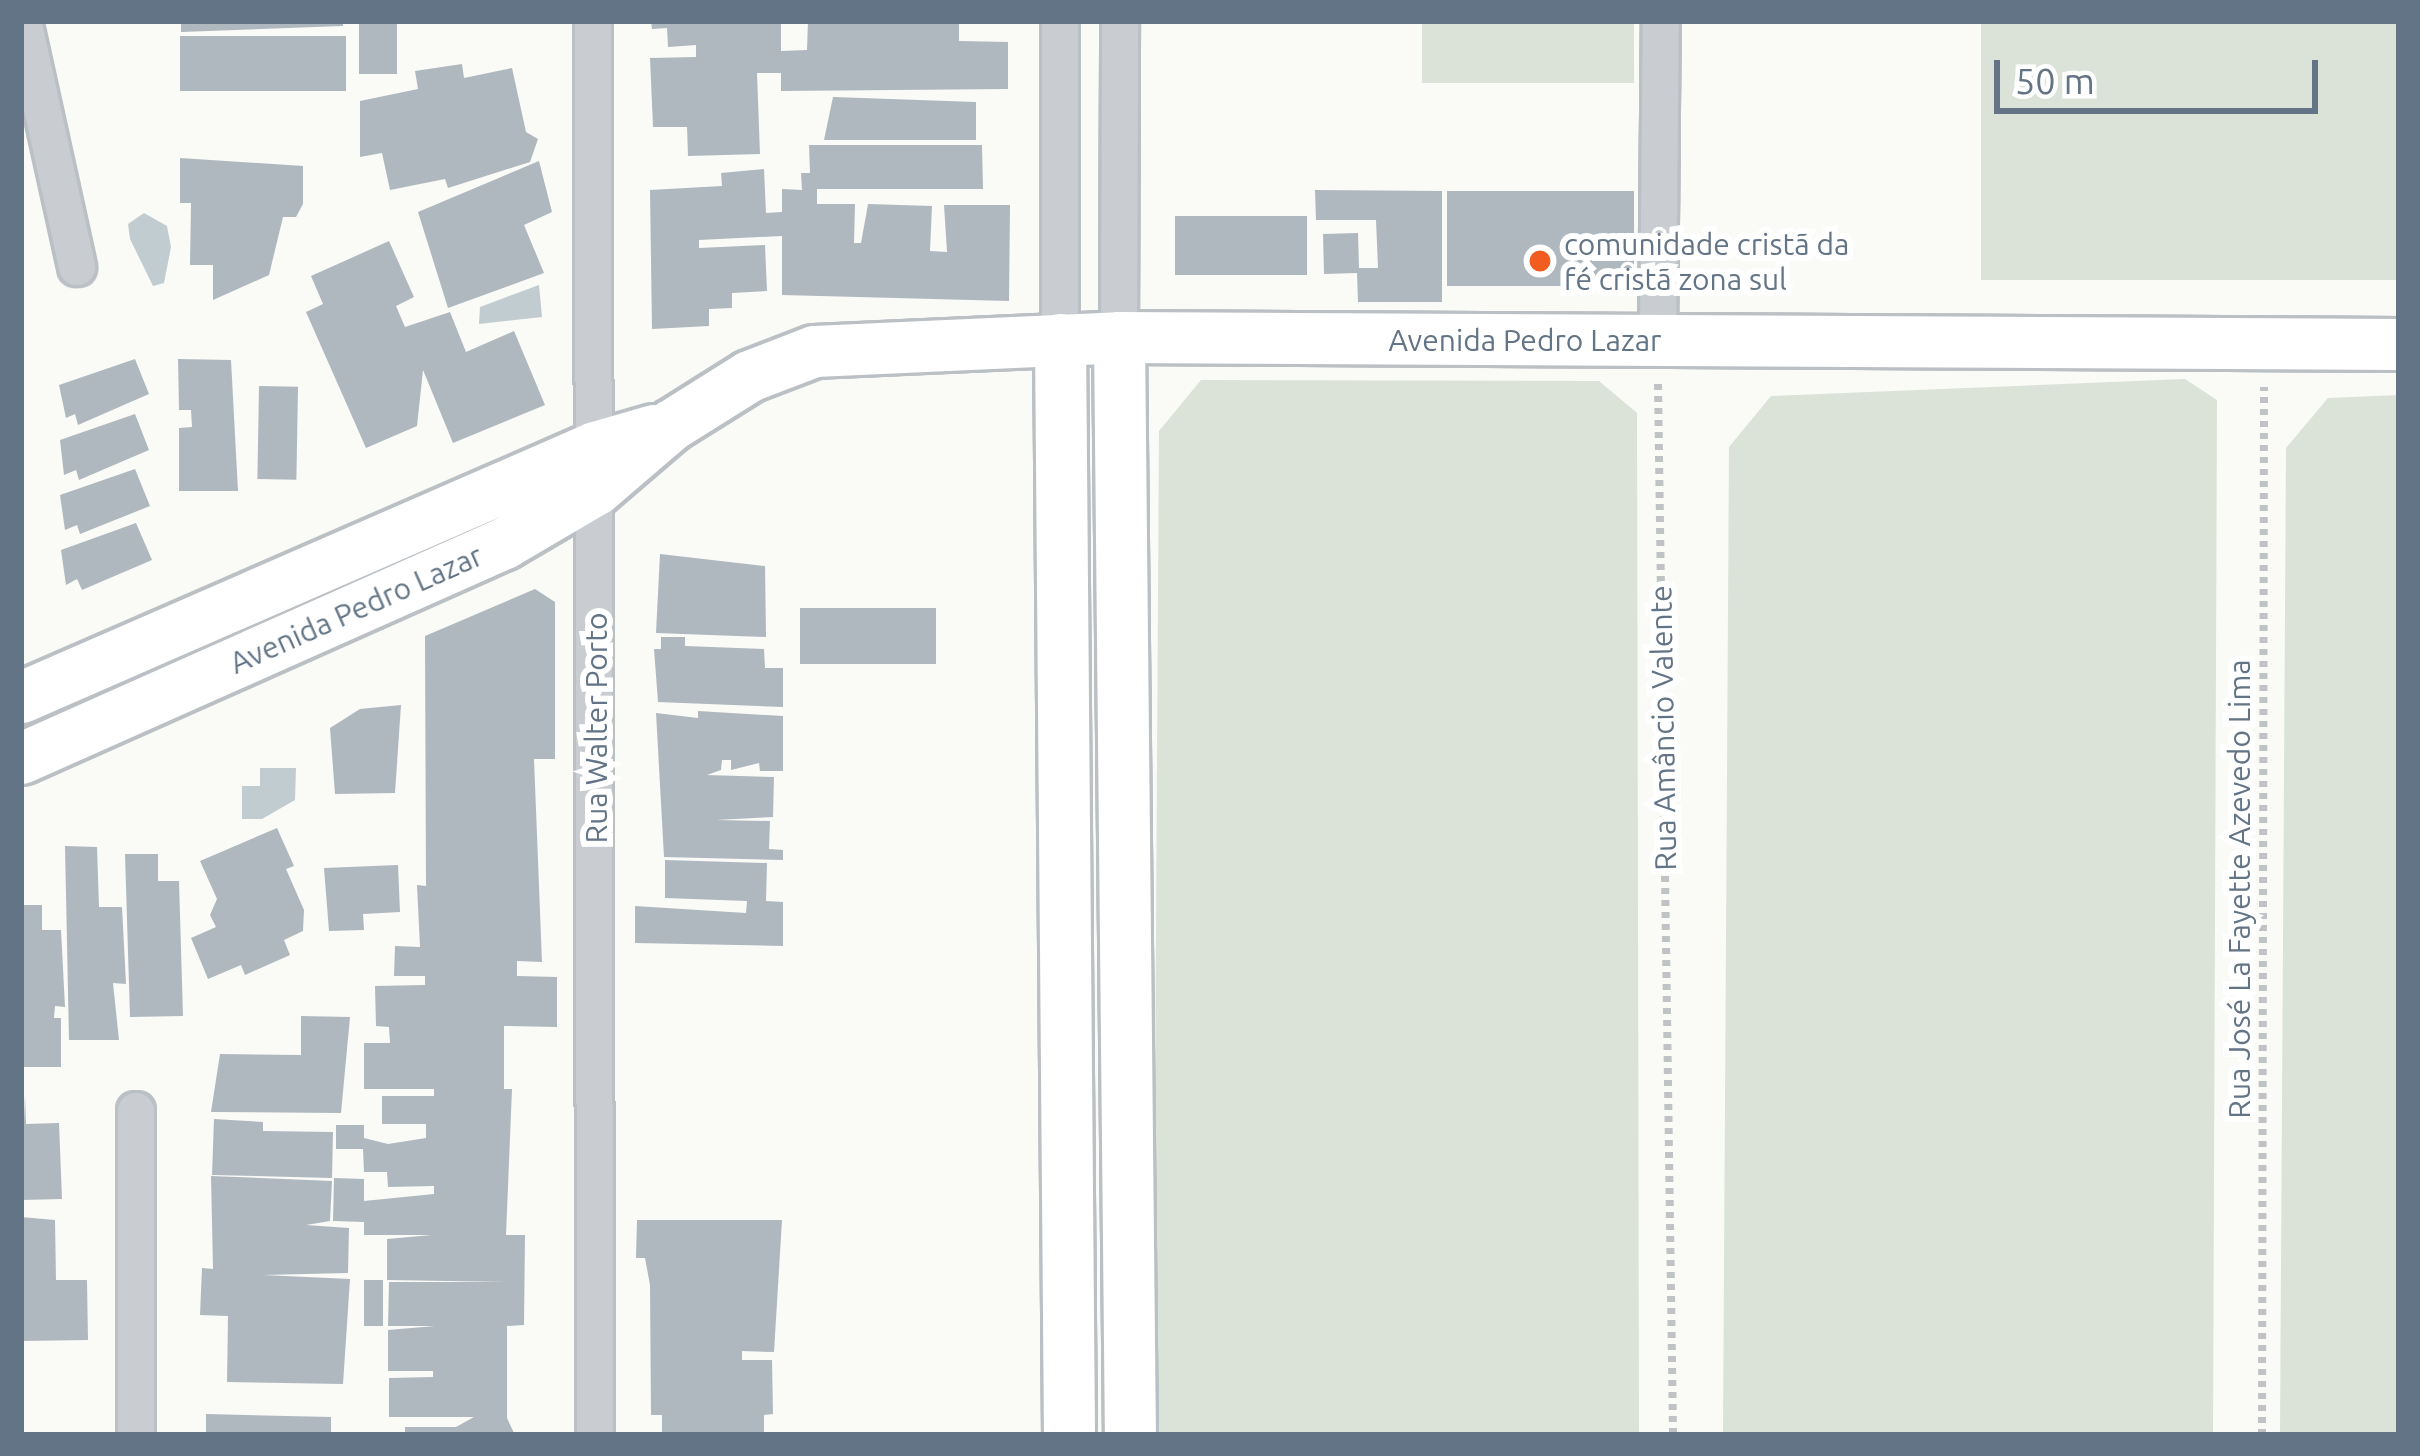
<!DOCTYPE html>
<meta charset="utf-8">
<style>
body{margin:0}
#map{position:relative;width:2420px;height:1456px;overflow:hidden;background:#fafaf7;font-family:Ubuntu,sans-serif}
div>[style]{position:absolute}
.green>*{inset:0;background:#dbe2d8;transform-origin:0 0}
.water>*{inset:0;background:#c1ccd1}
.building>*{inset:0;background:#afb8bf;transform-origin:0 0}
.path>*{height:8px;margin-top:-4px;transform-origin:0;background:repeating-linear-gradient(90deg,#c0c3c5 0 6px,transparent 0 12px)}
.roads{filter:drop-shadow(3px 0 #bbc0c5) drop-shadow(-3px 0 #bbc0c5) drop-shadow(0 3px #bbc0c5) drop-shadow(0 -3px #bbc0c5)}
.street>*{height:36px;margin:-18px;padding:0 18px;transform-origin:18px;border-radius:18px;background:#c9cdd1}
.secondary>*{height:51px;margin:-25.5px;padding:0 25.5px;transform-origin:25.5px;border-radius:25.5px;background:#fff}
.dots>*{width:33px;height:33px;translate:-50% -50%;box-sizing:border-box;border:6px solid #fff;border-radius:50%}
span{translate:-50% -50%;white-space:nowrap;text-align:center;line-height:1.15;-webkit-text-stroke:12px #fff;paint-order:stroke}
.poi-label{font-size:30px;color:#627485}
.left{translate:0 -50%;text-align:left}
.street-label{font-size:30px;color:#627485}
.frame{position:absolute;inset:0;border:24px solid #627485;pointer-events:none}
.scale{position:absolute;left:1994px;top:60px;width:324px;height:54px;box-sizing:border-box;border:6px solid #627485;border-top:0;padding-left:15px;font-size:36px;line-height:42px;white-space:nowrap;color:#627485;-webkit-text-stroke:9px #fff;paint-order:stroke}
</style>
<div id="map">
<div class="green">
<div style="left:1422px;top:21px;width:212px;height:62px"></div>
<div style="left:1981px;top:21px;width:418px;height:259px"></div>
<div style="clip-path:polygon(2185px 379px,2217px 400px,2213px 1435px,1723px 1435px,1729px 447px,1771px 396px)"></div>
<div style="clip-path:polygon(1201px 380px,1599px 381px,1637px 413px,1639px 1435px,1153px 1435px,1159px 431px)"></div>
<div style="clip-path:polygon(2399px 395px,2399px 1435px,2280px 1435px,2286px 448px,2328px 398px)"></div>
</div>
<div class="water">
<div style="clip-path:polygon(144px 213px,167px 226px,171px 247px,164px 283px,153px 286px,130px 239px,128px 224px)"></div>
<div style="clip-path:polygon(539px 285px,542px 317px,479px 324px,480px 307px)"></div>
<div style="clip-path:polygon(260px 768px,296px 768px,295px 800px,262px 819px,242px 819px,242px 786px,260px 786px)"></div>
</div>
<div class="building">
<div style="clip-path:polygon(181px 21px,343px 21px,343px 26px,181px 32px)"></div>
<div style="left:359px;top:21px;width:38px;height:53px"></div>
<div style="clip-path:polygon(651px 21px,781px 21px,781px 51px,807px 50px,808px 21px,959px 21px,959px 41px,1008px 42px,1008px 89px,781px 91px,781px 73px,757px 73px,760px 154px,688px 156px,687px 127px,653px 127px,650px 58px,696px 57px,696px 45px,668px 47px,667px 28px,652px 29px)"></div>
<div style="left:180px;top:36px;width:166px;height:55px"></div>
<div style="clip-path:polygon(462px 64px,464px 78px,512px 68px,526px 132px,538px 139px,530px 162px,448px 188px,445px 179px,390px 190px,382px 153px,360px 157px,360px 101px,418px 89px,415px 71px)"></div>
<div style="clip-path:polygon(833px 97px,976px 102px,976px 140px,824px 140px)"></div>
<div style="clip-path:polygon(809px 145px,982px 145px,983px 189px,817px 189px,817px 204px,855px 204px,854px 243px,861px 243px,868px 204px,932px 206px,930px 251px,947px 252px,944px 205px,1010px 205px,1009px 301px,782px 295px,782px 236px,699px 240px,699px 248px,765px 245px,767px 291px,732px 293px,732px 308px,709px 309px,709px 326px,652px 329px,650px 190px,722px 186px,721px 173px,764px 169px,766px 213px,782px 212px,782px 189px,802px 190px,801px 173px,810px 173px)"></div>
<div style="clip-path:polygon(180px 158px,303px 166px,303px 204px,296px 217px,283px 217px,269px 275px,213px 300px,213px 265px,190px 265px,191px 203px,180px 203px)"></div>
<div style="clip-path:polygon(539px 161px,552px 212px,524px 225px,544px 273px,448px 308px,418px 212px)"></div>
<div style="clip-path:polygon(1315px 190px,1442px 191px,1442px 302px,1358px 302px,1357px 273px,1324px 274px,1323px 234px,1358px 233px,1359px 268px,1378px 268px,1376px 220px,1316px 220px)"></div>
<div style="left:1447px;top:191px;width:187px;height:95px"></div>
<div style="left:1175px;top:216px;width:132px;height:59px"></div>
<div style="clip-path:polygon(389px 241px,414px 297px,396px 306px,405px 327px,450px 312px,466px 352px,514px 331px,545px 405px,453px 443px,423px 370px,417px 426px,366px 448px,306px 312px,323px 304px,311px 276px)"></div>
<div style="clip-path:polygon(135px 359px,149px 394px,78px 425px,75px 414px,66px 418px,59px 385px)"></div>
<div style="clip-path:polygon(178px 359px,231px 360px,238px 491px,179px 491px,179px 428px,192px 427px,191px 410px,179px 410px)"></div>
<div style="left:259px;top:386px;width:39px;height:93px;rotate:1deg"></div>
<div style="clip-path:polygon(135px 414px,149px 450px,79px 480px,76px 470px,64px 475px,60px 440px)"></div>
<div style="clip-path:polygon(135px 469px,150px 506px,80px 534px,77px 525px,65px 530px,60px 495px)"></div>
<div style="clip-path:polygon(136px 523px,152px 560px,82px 590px,77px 579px,66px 585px,61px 550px)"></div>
<div style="clip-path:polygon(660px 554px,765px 566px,766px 637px,656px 633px)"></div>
<div style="clip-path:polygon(535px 589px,555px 602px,555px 759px,534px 759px,542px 962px,517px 961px,517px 976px,557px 977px,557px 1027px,504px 1026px,504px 1089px,512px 1089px,506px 1235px,525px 1235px,524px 1325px,507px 1326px,507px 1418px,515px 1435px,405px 1435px,405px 1427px,456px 1427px,474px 1417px,389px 1417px,389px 1378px,433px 1377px,433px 1371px,388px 1371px,388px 1330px,435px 1326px,388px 1326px,389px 1282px,507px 1282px,387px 1280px,387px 1239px,432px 1235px,364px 1235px,364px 1222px,333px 1221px,334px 1178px,364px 1179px,364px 1201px,434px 1194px,434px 1186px,388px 1187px,387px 1172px,364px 1172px,363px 1149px,336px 1149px,336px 1125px,364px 1125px,364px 1138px,388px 1144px,426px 1138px,426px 1124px,382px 1124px,382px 1096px,434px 1096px,434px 1089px,364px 1089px,364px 1043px,390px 1043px,389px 1027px,376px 1026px,375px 986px,425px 985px,425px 976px,394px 976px,395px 946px,420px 947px,417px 885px,426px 886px,425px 636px)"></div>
<div style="left:800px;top:608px;width:136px;height:56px"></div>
<div style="clip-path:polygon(661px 637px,685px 637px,685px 646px,764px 649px,765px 668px,783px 668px,783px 707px,658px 702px,654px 649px,661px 649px)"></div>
<div style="clip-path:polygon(401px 705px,395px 793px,335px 794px,330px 728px,360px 709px)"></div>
<div style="clip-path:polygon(698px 711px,783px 716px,783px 771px,760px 771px,759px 763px,731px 770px,731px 760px,722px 760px,721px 770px,707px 775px,774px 777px,773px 817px,716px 820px,770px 821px,769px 849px,783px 850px,783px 860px,664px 857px,656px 713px,698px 718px)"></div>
<div style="clip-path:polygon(277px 828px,294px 866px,286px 869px,304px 910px,303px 931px,284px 940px,290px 955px,245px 975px,241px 965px,208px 979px,191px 938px,216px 927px,210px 915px,217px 899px,200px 861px)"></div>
<div style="clip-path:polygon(65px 846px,97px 847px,99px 907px,122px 907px,126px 984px,113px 983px,119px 1040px,69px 1040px)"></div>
<div style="clip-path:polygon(125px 854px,158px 854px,158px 881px,179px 881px,183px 1016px,130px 1017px)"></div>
<div style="clip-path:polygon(665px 860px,767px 863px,766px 901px,783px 902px,783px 946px,635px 943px,635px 906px,746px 913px,747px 901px,665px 898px)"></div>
<div style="clip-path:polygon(398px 865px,400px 912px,363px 914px,364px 930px,329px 931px,324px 868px)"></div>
<div style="clip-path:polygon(21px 905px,42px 905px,42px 930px,61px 930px,65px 1007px,55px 1006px,54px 1018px,61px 1018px,61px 1067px,21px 1067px)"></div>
<div style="clip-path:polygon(301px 1016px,350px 1017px,341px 1113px,211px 1112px,220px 1054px,301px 1055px)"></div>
<div style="clip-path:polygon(25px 1095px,26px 1124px,59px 1123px,62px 1199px,21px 1200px)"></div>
<div style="clip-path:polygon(214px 1119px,263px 1122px,263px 1131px,333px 1132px,332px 1178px,212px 1175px)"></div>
<div style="clip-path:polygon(211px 1176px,332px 1181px,330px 1221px,306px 1225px,349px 1228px,348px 1273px,263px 1275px,350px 1279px,343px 1384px,227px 1382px,228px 1316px,200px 1315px,202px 1268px,213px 1269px)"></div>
<div style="clip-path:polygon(21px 1217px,55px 1220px,56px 1280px,87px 1280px,88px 1340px,21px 1341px)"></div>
<div style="clip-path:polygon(637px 1220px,782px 1220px,774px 1352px,742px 1351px,742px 1360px,772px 1360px,773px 1414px,764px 1415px,764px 1435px,662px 1435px,662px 1415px,651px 1415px,650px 1285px,645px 1258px,636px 1258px)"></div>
<div style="left:364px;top:1280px;width:19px;height:46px"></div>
<div style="clip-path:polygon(206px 1414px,331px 1417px,331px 1435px,206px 1435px)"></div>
</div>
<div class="path">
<div style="left:1658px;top:384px;width:1051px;rotate:89.18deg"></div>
<div style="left:2262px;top:1435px;width:1048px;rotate:-89.89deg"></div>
</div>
<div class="roads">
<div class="street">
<div style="left:23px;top:21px;width:252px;rotate:77.6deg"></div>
<div style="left:593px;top:21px;width:1414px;rotate:89.92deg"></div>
<div style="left:1119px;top:337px;width:316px;rotate:-89.8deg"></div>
<div style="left:1060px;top:339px;width:318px;rotate:-90deg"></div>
<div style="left:1658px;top:341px;width:320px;rotate:-89.5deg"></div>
<div style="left:136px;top:1111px;width:324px;rotate:90deg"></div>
</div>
<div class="secondary">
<div style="left:1119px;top:337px;width:1098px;rotate:89.43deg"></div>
<div style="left:1060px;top:339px;width:1096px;rotate:89.53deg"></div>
<div style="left:21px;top:697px;width:626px;rotate:-23.54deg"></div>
<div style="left:595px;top:447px;width:61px;rotate:-16.1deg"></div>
<div style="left:21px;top:758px;width:529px;rotate:-24deg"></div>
<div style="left:504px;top:543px;width:107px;rotate:-30.4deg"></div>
<div style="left:596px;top:489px;width:99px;rotate:-40.5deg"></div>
<div style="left:671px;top:425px;width:92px;rotate:-32.1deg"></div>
<div style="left:749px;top:376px;width:70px;rotate:-21deg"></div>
<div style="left:814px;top:351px;width:305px;rotate:-2.6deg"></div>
<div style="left:1119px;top:337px;width:1280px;rotate:0.31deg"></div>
</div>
</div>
<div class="dots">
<div style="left:1540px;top:261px;background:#f15c20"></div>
</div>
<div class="poi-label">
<span class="left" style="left:1564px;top:261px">comunidade cristã da<br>fé cristã zona sul</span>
</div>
<div class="street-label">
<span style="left:1525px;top:340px">Avenida Pedro Lazar</span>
<span style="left:356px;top:609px;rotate:-24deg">Avenida Pedro Lazar</span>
<span style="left:596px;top:728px;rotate:-90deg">Rua Walter Porto</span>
<span style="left:1663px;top:728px;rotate:-91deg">Rua Amâncio Valente</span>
<span style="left:2239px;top:889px;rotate:-90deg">Rua José La Fayette Azevedo Lima</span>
</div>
<div class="frame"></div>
<div class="scale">50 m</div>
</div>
